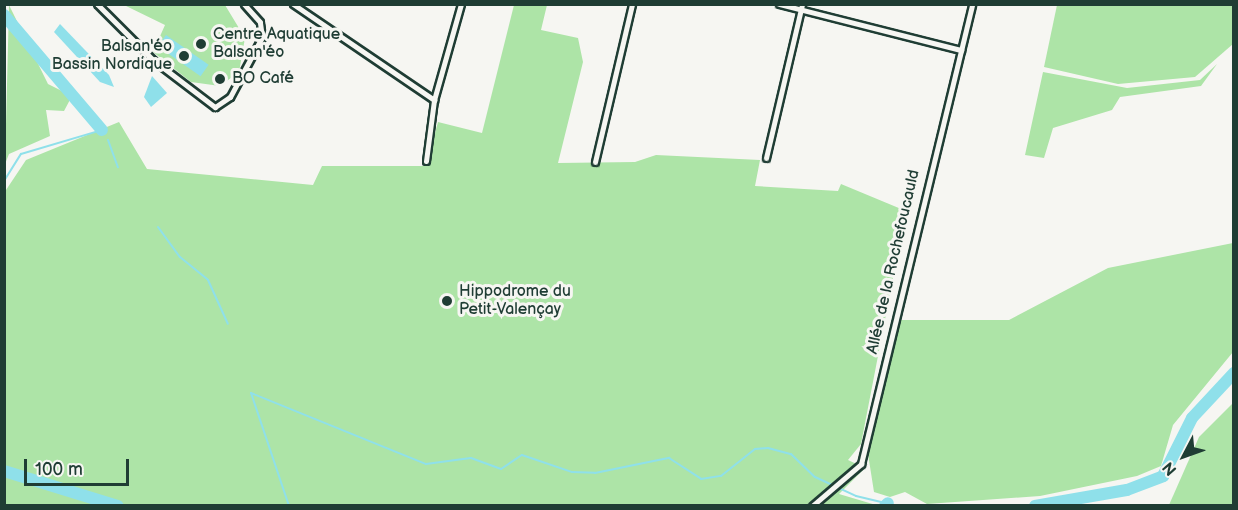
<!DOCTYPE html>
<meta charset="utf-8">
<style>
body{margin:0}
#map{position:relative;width:1238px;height:510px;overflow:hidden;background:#f6f6f2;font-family:"Balsamiq Sans",sans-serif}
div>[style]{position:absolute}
.green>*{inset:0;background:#ade4a7}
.water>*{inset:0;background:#8fe0ea;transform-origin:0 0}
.stream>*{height:2px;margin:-1px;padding:0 1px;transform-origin:1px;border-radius:1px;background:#8fe0ea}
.river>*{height:12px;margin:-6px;padding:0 6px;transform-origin:6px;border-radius:6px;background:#8fe0ea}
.roads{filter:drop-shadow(2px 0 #1f3d34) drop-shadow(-2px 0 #1f3d34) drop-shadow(0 2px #1f3d34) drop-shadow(0 -2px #1f3d34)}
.street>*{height:5px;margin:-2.5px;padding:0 2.5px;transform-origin:2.5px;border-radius:2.5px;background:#f6f6f2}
.dots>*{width:16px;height:16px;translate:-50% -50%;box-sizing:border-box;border:3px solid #f6f6f2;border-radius:50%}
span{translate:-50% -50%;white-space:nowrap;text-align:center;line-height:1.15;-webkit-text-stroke:6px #f6f6f2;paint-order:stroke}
.poi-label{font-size:16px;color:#1f3d34}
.left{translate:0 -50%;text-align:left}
.right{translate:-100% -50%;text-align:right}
.street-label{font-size:16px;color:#1f3d34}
.frame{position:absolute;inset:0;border:6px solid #1f3d34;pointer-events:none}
.north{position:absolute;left:1154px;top:426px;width:60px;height:60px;-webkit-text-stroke:4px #f6f6f2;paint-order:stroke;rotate:229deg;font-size:16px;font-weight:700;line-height:24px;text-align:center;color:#1f3d34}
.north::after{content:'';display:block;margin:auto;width:21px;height:27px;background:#1f3d34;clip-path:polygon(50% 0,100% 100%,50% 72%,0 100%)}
.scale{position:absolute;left:24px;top:459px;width:105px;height:27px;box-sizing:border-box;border:3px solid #1f3d34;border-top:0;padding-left:8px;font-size:18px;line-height:21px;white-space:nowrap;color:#1f3d34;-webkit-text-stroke:4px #f6f6f2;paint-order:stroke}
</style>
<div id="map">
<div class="green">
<div style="clip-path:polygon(9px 5px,48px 84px,72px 96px,64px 111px,46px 110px,50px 136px,9px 154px,5px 164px)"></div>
<div style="clip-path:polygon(124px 5px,225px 5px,245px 38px,239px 72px,220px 86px,191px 82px,153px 52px,165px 25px)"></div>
<div style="clip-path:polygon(514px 5px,547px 5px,541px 30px,578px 38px,583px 62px,558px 163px,635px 162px,656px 155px,760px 160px,755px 186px,838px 191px,841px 184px,906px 211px,861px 444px,848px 460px,865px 468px,839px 494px,876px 505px,5px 505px,4px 193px,26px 160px,119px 122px,147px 169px,313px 185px,322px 166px,426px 166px,438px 122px,482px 133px)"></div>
<div style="clip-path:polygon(1057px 5px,1233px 5px,1233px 44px,1195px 77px,1118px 84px,1044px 67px)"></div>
<div style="clip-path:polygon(1217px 64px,1201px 86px,1120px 97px,1112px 110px,1053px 128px,1044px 158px,1025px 155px,1043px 72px,1127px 88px,1200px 80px)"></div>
<div style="clip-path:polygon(1233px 243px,1233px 352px,1173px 425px,1161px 466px,1137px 476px,1040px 496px,927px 504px,905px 492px,890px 497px,874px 492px,868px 454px,901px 320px,1009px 320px,1108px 268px)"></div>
<div style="clip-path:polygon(1233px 403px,1233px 505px,1169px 505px,1199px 437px)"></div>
</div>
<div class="water">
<div style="clip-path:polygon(60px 24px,109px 75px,114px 87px,100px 82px,54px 32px)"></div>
<div style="left:166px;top:35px;width:52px;height:14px;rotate:35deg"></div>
<div style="clip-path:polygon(152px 76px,167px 93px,151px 107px,144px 97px)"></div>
</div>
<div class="stream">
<div style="left:108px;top:140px;width:29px;rotate:70deg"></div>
<div style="left:4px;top:181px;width:32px;rotate:-58deg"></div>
<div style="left:21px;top:154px;width:84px;rotate:-16.5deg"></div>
<div style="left:158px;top:227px;width:37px;rotate:54deg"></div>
<div style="left:180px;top:257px;width:36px;rotate:39deg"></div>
<div style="left:208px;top:280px;width:48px;rotate:65.6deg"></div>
<div style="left:251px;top:393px;width:189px;rotate:22.1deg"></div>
<div style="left:426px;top:464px;width:45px;rotate:-7.6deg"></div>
<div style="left:471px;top:458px;width:32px;rotate:20deg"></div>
<div style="left:501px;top:469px;width:25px;rotate:-34deg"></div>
<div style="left:522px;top:455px;width:53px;rotate:18.8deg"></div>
<div style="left:572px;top:472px;width:23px;rotate:2deg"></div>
<div style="left:595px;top:473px;width:76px;rotate:-11.5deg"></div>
<div style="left:669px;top:458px;width:38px;rotate:33deg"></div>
<div style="left:701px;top:479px;width:20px;rotate:-9deg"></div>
<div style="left:721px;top:476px;width:43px;rotate:-38.5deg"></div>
<div style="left:755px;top:449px;width:13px;rotate:-4deg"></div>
<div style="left:768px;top:448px;width:24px;rotate:15deg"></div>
<div style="left:791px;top:454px;width:33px;rotate:44deg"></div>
<div style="left:815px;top:477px;width:45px;rotate:24.9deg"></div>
<div style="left:856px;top:496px;width:43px;rotate:13.4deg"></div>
<div style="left:251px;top:393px;width:119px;rotate:71.4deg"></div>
</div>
<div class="river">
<div style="left:4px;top:15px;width:151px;rotate:49.6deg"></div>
<div style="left:4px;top:471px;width:119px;rotate:17.1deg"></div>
<div style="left:885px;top:506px;width:4px;rotate:-45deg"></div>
<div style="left:1035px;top:506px;width:93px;rotate:-9.9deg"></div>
<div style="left:1127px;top:490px;width:39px;rotate:-21deg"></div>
<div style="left:1163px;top:476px;width:65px;rotate:-63.4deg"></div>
<div style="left:1192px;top:418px;width:62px;rotate:-47deg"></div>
</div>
<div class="roads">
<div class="street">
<div style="left:97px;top:4px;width:79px;rotate:45deg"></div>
<div style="left:153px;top:60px;width:78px;rotate:37.2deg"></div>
<div style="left:215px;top:107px;width:18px;rotate:-34deg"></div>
<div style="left:230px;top:97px;width:68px;rotate:-61.9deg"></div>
<div style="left:262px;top:37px;width:15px;rotate:-98deg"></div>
<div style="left:260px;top:22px;width:24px;rotate:-132deg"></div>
<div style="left:293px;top:4px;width:171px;rotate:34.2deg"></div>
<div style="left:779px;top:4px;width:188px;rotate:14.2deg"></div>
<div style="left:766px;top:158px;width:158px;rotate:-76.8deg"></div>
<div style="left:426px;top:161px;width:62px;rotate:-82.5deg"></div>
<div style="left:434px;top:100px;width:100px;rotate:-74.3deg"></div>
<div style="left:595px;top:162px;width:162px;rotate:-76.8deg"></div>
<div style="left:812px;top:506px;width:65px;rotate:-40.6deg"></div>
<div style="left:861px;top:464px;width:473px;rotate:-76.4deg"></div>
</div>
</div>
<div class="dots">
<div style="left:201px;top:44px;background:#1f3d34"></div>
<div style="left:184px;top:56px;background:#1f3d34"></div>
<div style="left:220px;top:79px;background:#1f3d34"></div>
<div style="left:447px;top:301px;background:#1f3d34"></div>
</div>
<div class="poi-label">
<span class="left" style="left:213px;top:44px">Centre Aquatique<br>Balsan'éo</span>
<span class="right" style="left:172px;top:56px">Balsan'éo<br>Bassin Nordique</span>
<span class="left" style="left:232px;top:79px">BO Café</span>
<span class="left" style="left:459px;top:301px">Hippodrome du<br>Petit-Valençay</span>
</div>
<div class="street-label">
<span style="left:894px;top:262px;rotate:-77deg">Allée de la Rochefoucauld</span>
</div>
<div class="frame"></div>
<div class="north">N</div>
<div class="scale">100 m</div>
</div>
